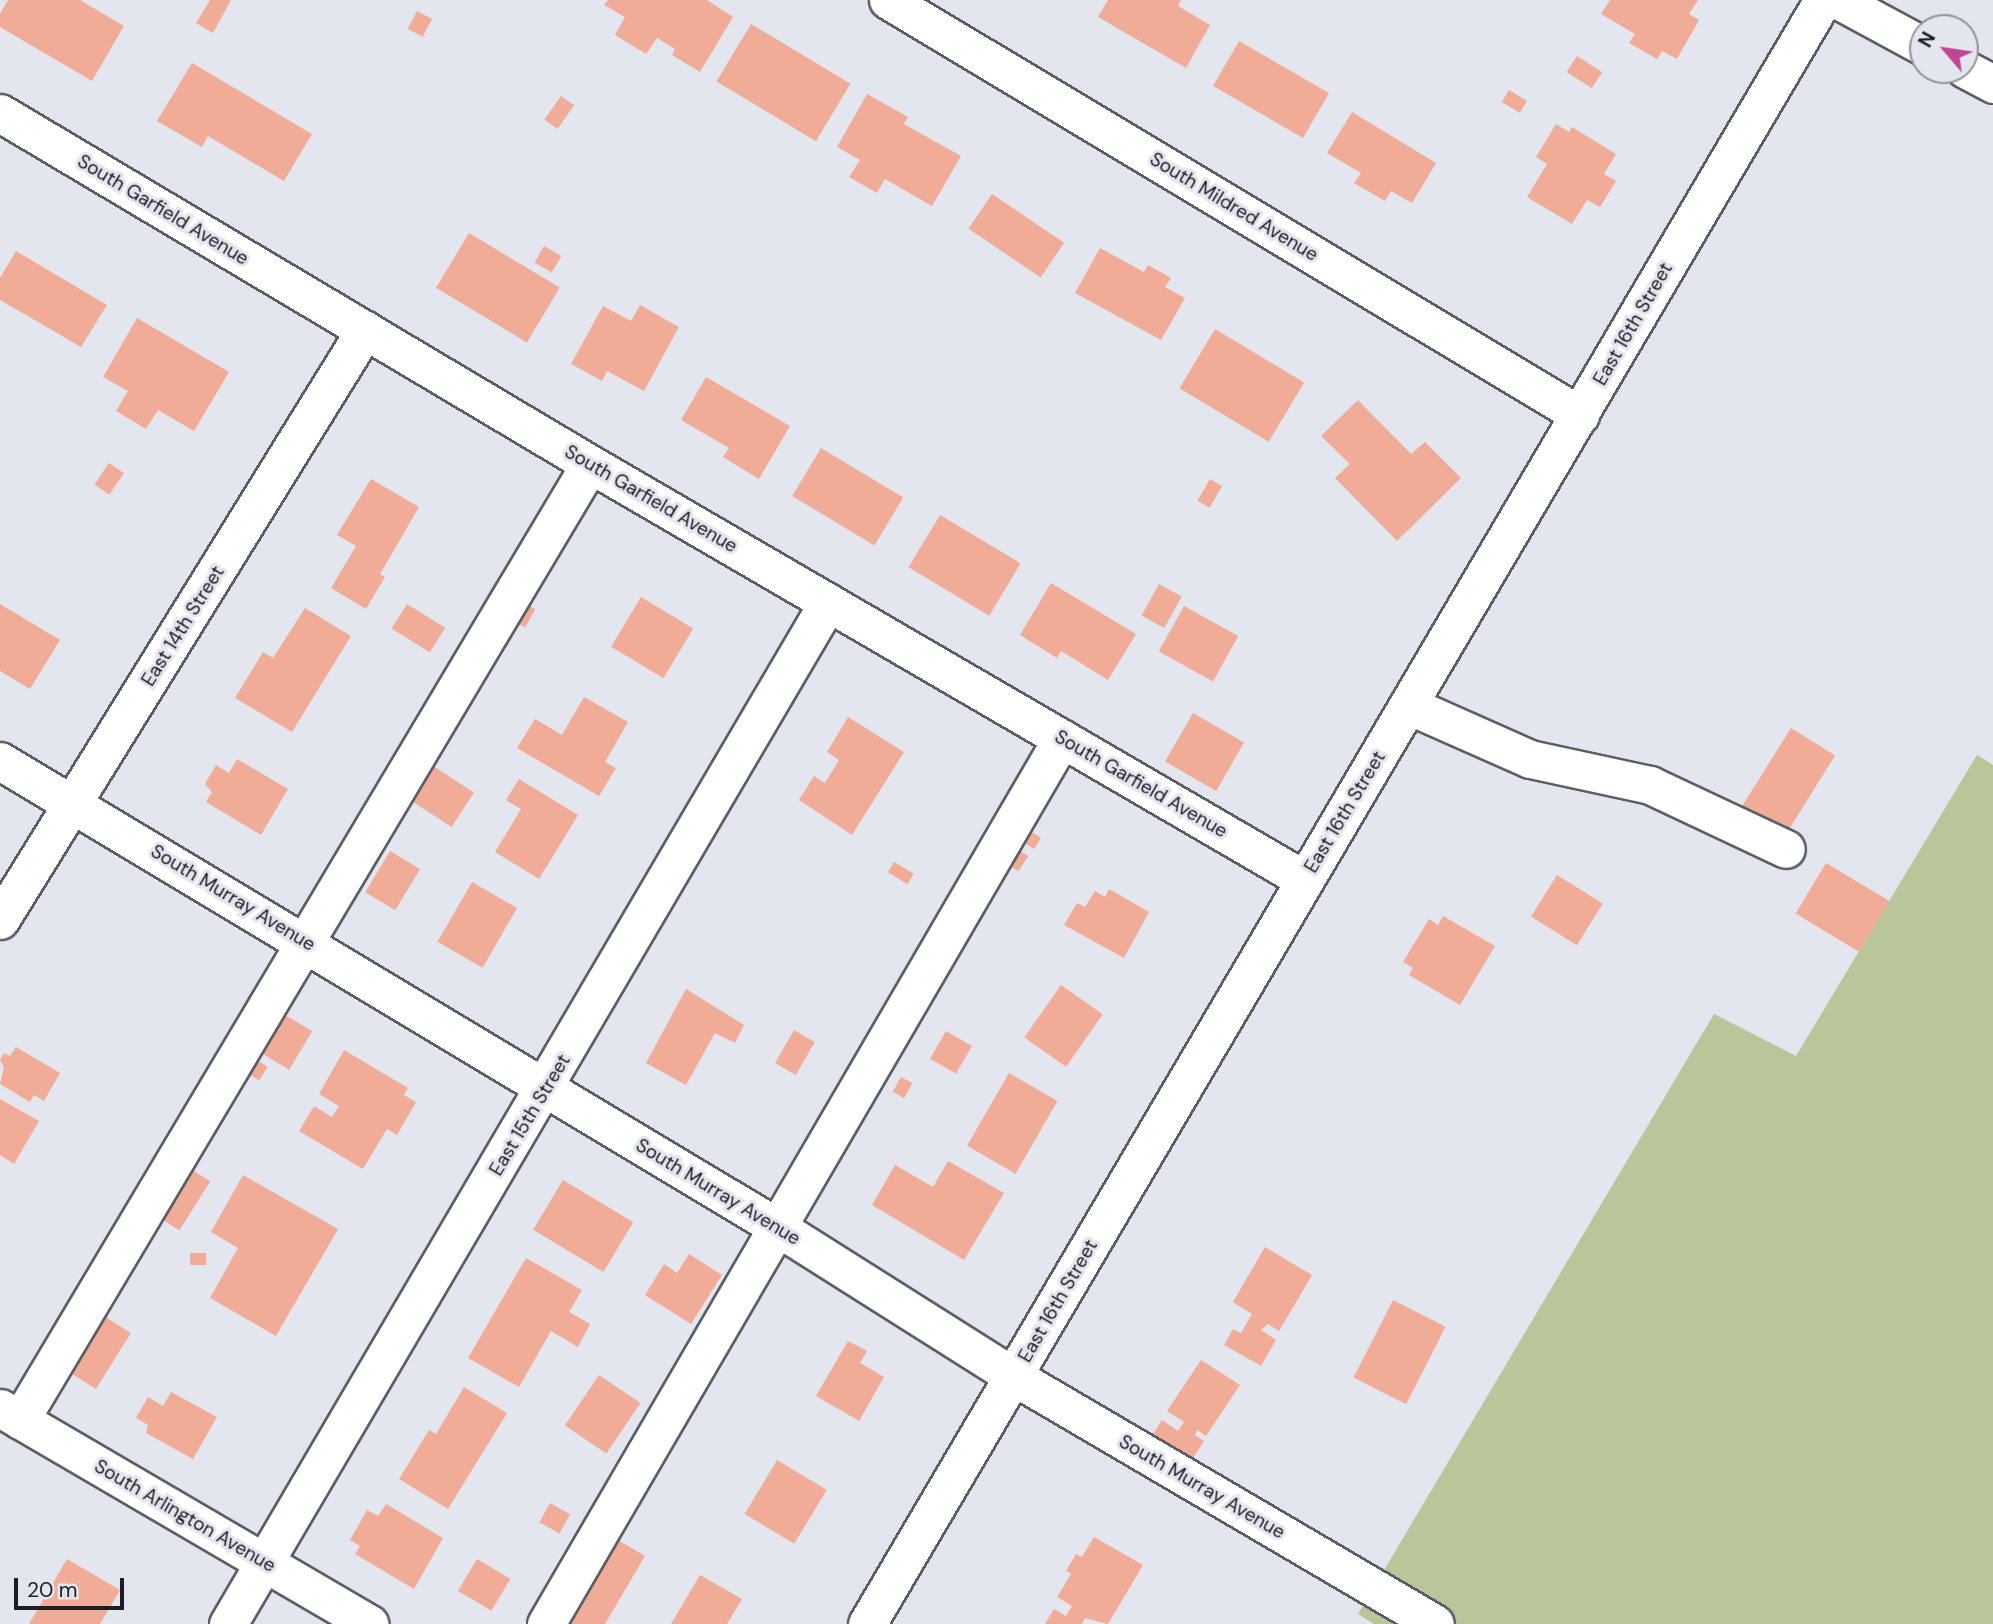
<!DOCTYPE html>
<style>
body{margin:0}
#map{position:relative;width:1993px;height:1624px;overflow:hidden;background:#e3e5ef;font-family:"DM Sans",sans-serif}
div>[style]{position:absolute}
.green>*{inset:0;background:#b9c699}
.building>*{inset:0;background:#f1ac98;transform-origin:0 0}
.roads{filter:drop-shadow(2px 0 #5c5e67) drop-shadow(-2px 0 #5c5e67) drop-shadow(0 2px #5c5e67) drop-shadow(0 -2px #5c5e67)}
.minor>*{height:37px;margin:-18.5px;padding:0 18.5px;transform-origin:18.5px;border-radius:18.5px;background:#fff}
span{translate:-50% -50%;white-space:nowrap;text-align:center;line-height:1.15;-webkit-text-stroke:6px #e3e5ef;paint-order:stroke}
.street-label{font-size:19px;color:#1c1d21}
.north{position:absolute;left:1909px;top:14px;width:70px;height:70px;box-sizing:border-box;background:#e3e5ef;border:2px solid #93959d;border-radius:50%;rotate:299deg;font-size:19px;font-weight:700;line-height:28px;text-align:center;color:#1c1d21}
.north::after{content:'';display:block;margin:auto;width:24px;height:32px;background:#c04595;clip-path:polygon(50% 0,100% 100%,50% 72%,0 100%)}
.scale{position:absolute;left:14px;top:1578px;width:110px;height:32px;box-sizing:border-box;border:4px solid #1c1d21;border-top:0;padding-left:9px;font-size:21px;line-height:24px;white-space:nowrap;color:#1c1d21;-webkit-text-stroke:5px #e3e5ef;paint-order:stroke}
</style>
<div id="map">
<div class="green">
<div style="clip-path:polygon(1977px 755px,1993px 765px,1993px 1624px,1374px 1624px,1358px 1614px,1714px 1014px,1796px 1056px)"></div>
</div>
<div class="building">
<div style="clip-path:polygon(8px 0,80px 0,124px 26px,92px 81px,0 27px,0 14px)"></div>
<div style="clip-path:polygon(210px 0,231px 0,213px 33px,196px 23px)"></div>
<div style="clip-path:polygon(707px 0,733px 17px,700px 72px,672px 55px,675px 49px,657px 38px,646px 54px,615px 35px,625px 17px,604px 5px,608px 0)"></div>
<div style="clip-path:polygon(1108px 0,1181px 0,1178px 6px,1210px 25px,1186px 68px,1098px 17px)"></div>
<div style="clip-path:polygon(1610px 0,1698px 0,1689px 14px,1699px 20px,1677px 59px,1662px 51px,1657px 59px,1629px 43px,1635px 34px,1601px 14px)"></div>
<div style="left:417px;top:11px;width:17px;height:20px;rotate:28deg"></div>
<div style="left:751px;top:24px;width:116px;height:67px;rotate:31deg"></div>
<div style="left:1239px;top:41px;width:104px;height:52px;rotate:30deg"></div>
<div style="left:1577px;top:56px;width:30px;height:19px;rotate:33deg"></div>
<div style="clip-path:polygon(192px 63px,312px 134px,284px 181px,208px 136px,202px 147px,157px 121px)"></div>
<div style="left:1509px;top:90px;width:21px;height:14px;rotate:31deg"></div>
<div style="clip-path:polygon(867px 94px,908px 117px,904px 124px,961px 156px,932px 206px,885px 179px,877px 193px,849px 177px,860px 160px,837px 147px)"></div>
<div style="left:561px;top:96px;width:16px;height:29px;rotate:35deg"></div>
<div style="clip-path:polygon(1352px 112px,1436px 163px,1412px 203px,1391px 191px,1385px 201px,1354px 183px,1361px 173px,1327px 153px)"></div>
<div style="clip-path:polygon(1556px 124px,1569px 132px,1572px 127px,1616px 154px,1604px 174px,1616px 181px,1600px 207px,1587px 200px,1572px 224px,1527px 197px,1547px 164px,1536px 157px)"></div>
<div style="left:992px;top:194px;width:87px;height:42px;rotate:34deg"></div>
<div style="left:469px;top:233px;width:106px;height:64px;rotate:31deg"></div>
<div style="left:544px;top:246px;width:20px;height:19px;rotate:30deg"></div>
<div style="clip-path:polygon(1100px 248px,1144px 272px,1148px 265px,1171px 278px,1165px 287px,1185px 298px,1161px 340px,1075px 293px)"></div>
<div style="clip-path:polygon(16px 251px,107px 305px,81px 347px,0 300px,0 278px)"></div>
<div style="clip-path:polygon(640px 305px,679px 327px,644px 391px,607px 371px,602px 381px,571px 364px,603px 306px,631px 321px)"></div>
<div style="clip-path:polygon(137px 318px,229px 372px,194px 431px,158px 410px,146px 429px,116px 411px,128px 391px,103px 377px)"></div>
<div style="left:1215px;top:329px;width:104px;height:69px;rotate:31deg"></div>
<div style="clip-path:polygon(706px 377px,790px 426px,759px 479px,723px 457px,729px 448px,681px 420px)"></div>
<div style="clip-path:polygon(1358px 400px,1411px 454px,1425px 442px,1461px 478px,1397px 541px,1335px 478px,1350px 464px,1321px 436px)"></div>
<div style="left:821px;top:448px;width:96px;height:56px;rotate:31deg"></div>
<div style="left:109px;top:463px;width:18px;height:26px;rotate:34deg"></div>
<div style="clip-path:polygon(371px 479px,419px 507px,380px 574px,385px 577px,366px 609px,331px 588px,356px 546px,337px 535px)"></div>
<div style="left:1210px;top:479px;width:14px;height:25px;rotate:30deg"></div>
<div style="left:940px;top:515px;width:94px;height:61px;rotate:31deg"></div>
<div style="clip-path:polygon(1051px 583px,1136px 634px,1108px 680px,1061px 651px,1057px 658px,1020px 635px)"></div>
<div style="left:1159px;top:584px;width:26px;height:36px;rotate:29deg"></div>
<div style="left:641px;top:597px;width:61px;height:58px;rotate:31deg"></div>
<div style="left:522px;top:602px;width:15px;height:21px;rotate:28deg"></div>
<div style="clip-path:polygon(0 604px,60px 640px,30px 689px,0 671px)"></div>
<div style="left:407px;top:604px;width:45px;height:29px;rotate:32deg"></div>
<div style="left:1184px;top:606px;width:62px;height:52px;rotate:29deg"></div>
<div style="clip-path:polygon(305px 608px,351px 636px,292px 732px,235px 698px,263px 652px,273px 658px)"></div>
<div style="clip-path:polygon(584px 697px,628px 722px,605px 762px,616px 768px,599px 796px,517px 748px,535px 719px,562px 735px)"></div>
<div style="left:1193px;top:713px;width:59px;height:56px;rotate:30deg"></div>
<div style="clip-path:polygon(848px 717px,904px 752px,852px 835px,799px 800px,814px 776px,825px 783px,839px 760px,827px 752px)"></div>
<div style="left:1791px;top:728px;width:52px;height:95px;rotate:32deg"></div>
<div style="clip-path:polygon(237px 759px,288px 789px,261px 835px,206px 802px,212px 792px,205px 784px,216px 765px,229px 773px)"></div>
<div style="left:427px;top:762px;width:56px;height:41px;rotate:33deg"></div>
<div style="clip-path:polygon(519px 779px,578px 815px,539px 879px,495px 852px,521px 809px,506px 800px)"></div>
<div style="left:1023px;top:827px;width:21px;height:13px;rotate:31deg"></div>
<div style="left:1012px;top:846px;width:19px;height:18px;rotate:32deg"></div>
<div style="left:390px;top:851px;width:35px;height:48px;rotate:31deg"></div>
<div style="left:894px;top:862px;width:23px;height:12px;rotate:31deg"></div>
<div style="left:1826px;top:863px;width:74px;height:59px;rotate:31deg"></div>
<div style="left:1557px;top:875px;width:54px;height:49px;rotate:32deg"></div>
<div style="left:472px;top:882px;width:52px;height:69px;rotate:30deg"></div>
<div style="clip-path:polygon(1109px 889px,1149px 912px,1124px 958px,1064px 925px,1077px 903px,1085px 907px,1095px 891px,1105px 897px)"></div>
<div style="clip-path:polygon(1443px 916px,1495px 946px,1460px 1005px,1409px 975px,1413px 968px,1403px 962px,1429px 919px,1438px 925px)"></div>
<div style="left:1061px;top:985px;width:51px;height:64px;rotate:35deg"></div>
<div style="clip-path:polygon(686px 989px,744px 1025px,735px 1043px,715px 1033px,686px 1085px,646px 1063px)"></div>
<div style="left:272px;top:1007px;width:47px;height:45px;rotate:31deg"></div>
<div style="left:794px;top:1030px;width:24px;height:38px;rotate:30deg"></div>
<div style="left:946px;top:1031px;width:30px;height:32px;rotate:30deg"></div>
<div style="clip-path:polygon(16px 1047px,60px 1073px,44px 1101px,34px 1095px,30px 1102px,0 1084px,4px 1068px,0 1060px,4px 1053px,10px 1056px)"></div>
<div style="clip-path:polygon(344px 1050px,408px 1088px,404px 1095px,416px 1102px,397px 1135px,387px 1129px,363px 1169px,299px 1131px,314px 1106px,332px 1117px,339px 1106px,319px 1094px)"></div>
<div style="left:253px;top:1058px;width:17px;height:16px;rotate:31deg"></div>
<div style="left:1009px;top:1073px;width:56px;height:84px;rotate:30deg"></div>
<div style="left:901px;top:1077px;width:13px;height:17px;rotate:29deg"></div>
<div style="clip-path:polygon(0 1099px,39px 1121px,14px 1164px,0 1155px)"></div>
<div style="left:178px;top:1161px;width:38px;height:58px;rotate:32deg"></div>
<div style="clip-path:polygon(948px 1161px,1004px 1193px,964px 1260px,872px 1205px,895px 1165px,933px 1187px)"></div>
<div style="clip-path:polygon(243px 1175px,338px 1229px,276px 1336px,210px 1298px,238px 1248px,211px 1232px)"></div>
<div style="left:563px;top:1180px;width:82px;height:58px;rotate:31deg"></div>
<div style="clip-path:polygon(1265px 1247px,1312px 1275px,1279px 1331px,1268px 1324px,1261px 1330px,1276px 1340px,1261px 1366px,1224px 1345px,1233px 1329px,1241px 1333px,1252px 1314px,1233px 1302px)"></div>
<div style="left:190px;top:1253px;width:16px;height:12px"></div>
<div style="clip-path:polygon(689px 1254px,722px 1275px,691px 1324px,645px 1295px,664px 1264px,677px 1273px)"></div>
<div style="clip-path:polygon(526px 1258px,582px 1290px,569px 1312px,590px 1324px,578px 1347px,551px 1331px,519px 1387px,468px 1358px)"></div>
<div style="left:1393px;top:1300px;width:59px;height:87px;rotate:27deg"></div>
<div style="left:91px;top:1308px;width:47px;height:66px;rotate:32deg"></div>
<div style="clip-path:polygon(848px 1341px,867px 1351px,860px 1363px,884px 1377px,859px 1421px,816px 1396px)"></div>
<div style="clip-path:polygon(1201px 1360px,1240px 1385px,1206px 1436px,1197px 1430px,1195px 1435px,1204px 1441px,1191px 1461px,1152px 1436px,1162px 1420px,1178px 1431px,1184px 1422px,1167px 1411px)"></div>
<div style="left:599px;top:1375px;width:50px;height:61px;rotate:34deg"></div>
<div style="clip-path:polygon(464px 1387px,507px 1413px,448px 1509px,399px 1479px,429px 1430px,436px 1434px)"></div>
<div style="clip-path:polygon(171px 1392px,217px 1417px,193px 1459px,146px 1433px,148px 1425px,136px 1418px,148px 1397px,163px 1406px)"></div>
<div style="left:777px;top:1460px;width:58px;height:63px;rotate:31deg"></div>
<div style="left:550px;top:1503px;width:23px;height:22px;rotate:29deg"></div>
<div style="clip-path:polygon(386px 1504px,443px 1538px,414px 1589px,355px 1554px,360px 1546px,350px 1540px,367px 1510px,378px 1516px)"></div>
<div style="clip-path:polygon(604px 1532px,645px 1556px,605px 1624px,549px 1624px)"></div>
<div style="clip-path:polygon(1094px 1537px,1143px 1565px,1108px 1624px,1085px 1618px,1082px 1624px,1045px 1624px,1054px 1609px,1066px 1616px,1072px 1606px,1057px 1597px,1071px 1574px,1066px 1571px,1076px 1554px,1082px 1557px)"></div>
<div style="clip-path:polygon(67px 1559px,120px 1590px,100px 1624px,29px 1624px)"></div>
<div style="left:477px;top:1559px;width:39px;height:37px;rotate:31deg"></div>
<div style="clip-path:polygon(700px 1575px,742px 1599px,727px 1624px,671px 1624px)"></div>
</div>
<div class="roads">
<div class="minor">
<div style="left:888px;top:0;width:807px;rotate:30.95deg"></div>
<div style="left:1838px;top:0;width:97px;rotate:28.4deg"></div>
<div style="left:1965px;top:69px;width:32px;rotate:28deg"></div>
<div style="left:0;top:113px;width:687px;rotate:30.75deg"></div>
<div style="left:590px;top:464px;width:827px;rotate:30.19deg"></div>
<div style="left:1408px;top:705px;width:133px;rotate:23.9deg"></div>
<div style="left:1530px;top:759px;width:123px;rotate:12.2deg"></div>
<div style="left:1650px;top:785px;width:150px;rotate:25.2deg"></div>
<div style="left:0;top:761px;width:906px;rotate:30.95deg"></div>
<div style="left:777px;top:1227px;width:279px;rotate:32.3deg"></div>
<div style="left:1013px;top:1376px;width:489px;rotate:30.4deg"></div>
<div style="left:0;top:920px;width:694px;rotate:-58.26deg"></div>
<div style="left:0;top:1408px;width:428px;rotate:30.3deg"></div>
<div style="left:20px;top:1420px;width:1113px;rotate:-59.2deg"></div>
<div style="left:228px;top:1624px;width:1185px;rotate:-59.58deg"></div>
<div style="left:546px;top:1624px;width:1025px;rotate:-59.78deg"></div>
<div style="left:867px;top:1624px;width:1884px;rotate:-59.52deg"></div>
</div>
</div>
<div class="street-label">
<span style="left:1234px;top:207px;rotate:31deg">South Mildred Avenue</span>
<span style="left:163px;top:210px;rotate:31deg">South Garfield Avenue</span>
<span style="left:1633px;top:324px;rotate:-60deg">East 16th Street</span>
<span style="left:651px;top:499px;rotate:30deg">South Garfield Avenue</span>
<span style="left:183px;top:626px;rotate:-58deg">East 14th Street</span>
<span style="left:1141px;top:784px;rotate:30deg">South Garfield Avenue</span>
<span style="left:1345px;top:812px;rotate:-59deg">East 16th Street</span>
<span style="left:233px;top:898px;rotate:31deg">South Murray Avenue</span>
<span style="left:530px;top:1115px;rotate:-59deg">East 15th Street</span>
<span style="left:718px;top:1192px;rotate:31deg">South Murray Avenue</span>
<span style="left:1058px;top:1301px;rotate:-60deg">East 16th Street</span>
<span style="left:1202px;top:1487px;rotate:30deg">South Murray Avenue</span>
<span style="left:185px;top:1516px;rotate:30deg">South Arlington Avenue</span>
</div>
<div class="north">N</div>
<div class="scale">20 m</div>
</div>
